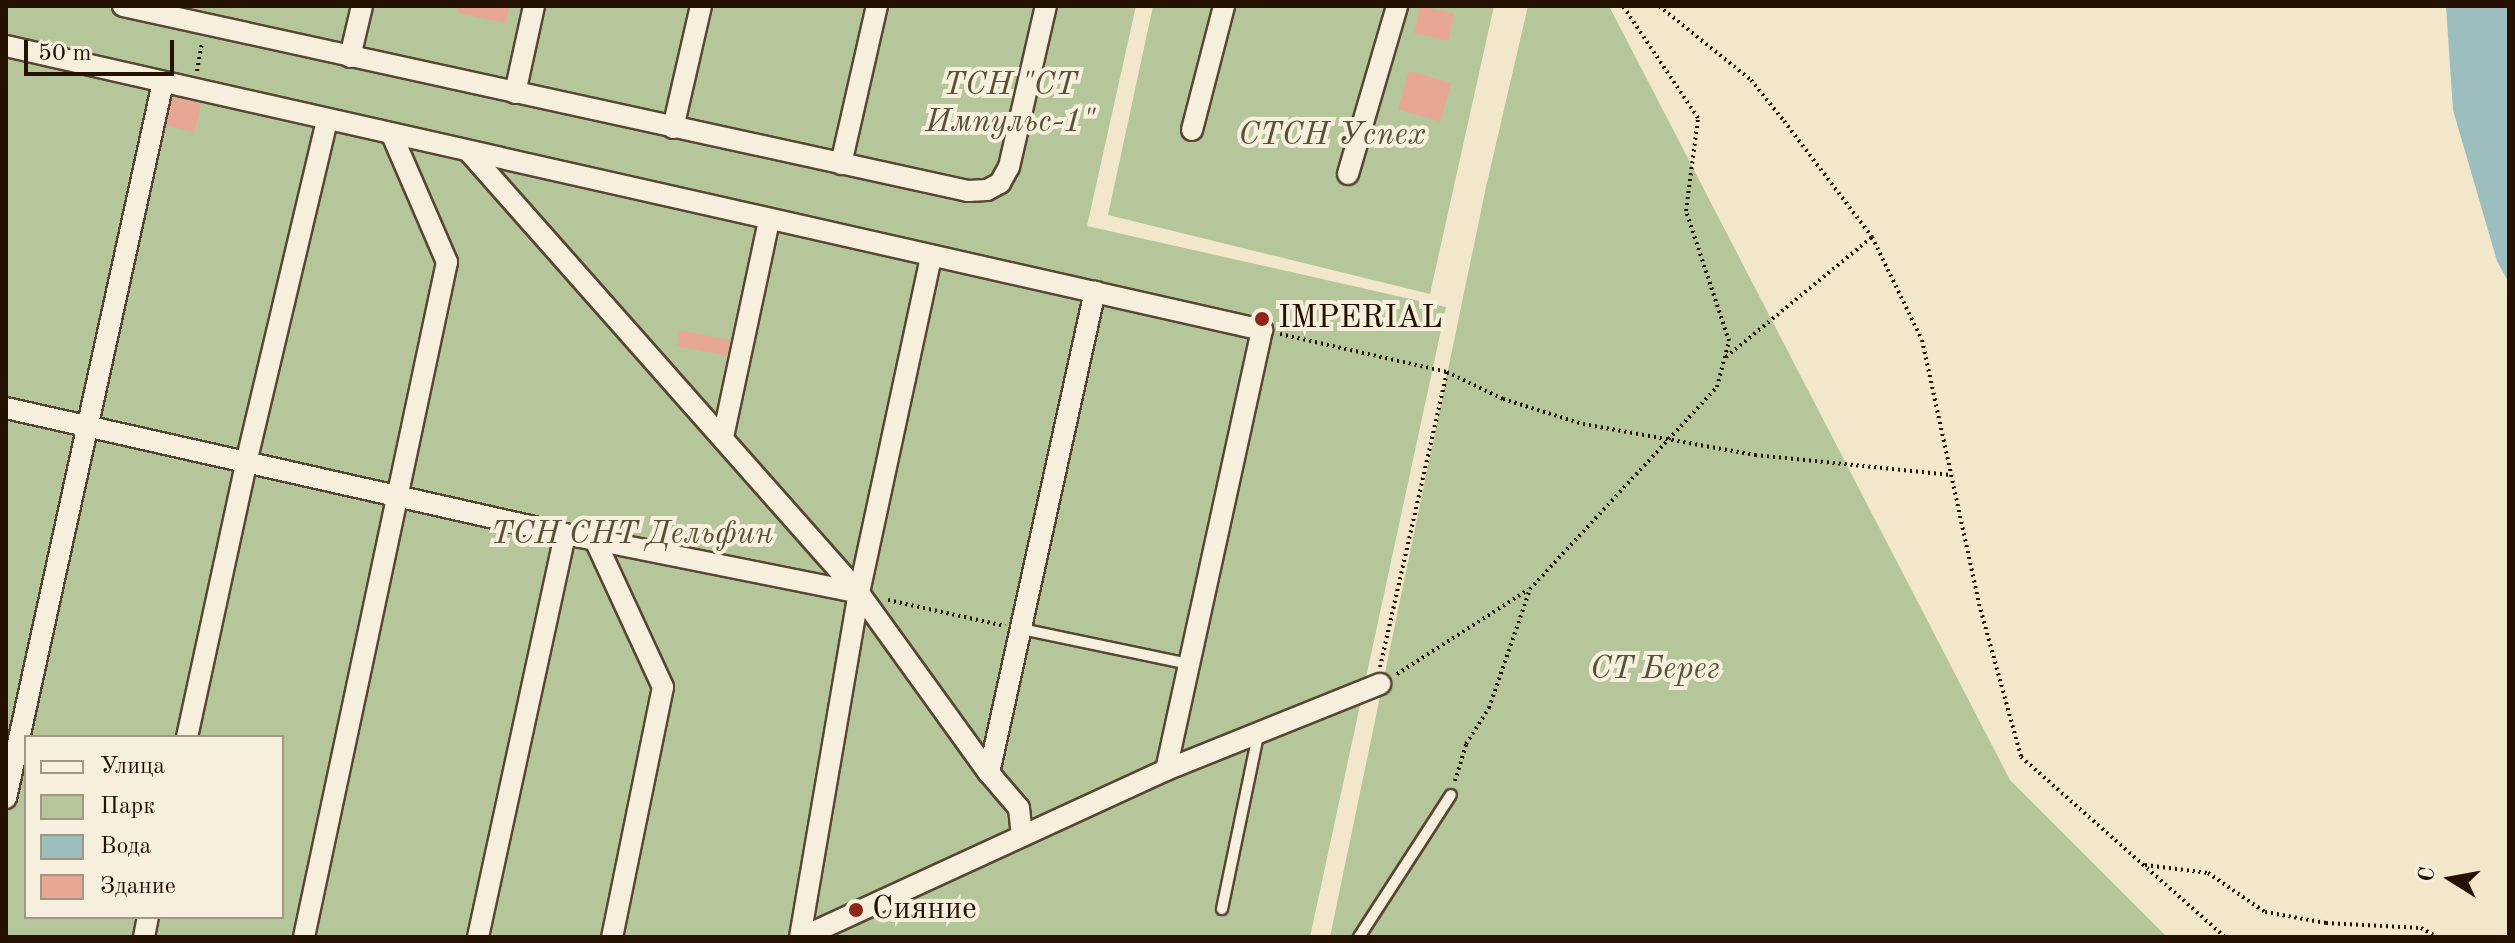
<!DOCTYPE html>
<meta charset="utf-8">
<style>
body{margin:0}
#map{position:relative;width:2515px;height:943px;overflow:hidden;background:#f2e6cb;font-family:"Old Standard TT",serif}
div>[style]{position:absolute}
.green>*{inset:0;background:#b6c69b}
.water>*{inset:0;background:#9dbebe}
.building>*{inset:0;background:#e8a795;transform-origin:0 0}
.path>*{height:4px;margin-top:-2px;transform-origin:0;background:repeating-linear-gradient(90deg,#251101 0 2px,transparent 0 6px)}
.roads{filter:drop-shadow(2px 0 #584634) drop-shadow(-2px 0 #584634) drop-shadow(0 2px #584634) drop-shadow(0 -2px #584634)}
.lane>*{height:10px;margin:-5px;padding:0 5px;transform-origin:5px;border-radius:5px;background:#f7efdd}
.street>*{height:20px;margin:-10px;padding:0 10px;transform-origin:10px;border-radius:10px;background:#f7efdd}
.dots>*{width:22px;height:22px;translate:-50% -50%;box-sizing:border-box;border:4px solid #f7efdd;border-radius:50%}
span{translate:-50% -50%;white-space:nowrap;text-align:center;line-height:1.15;-webkit-text-stroke:8px #f7efdd;paint-order:stroke}
.park-label{font-size:32px;color:#585037;font-style:italic}
.poi-label{font-size:32px;color:#251101}
.left{translate:0 -50%;text-align:left}
.frame{position:absolute;inset:0;border:8px solid #251101;pointer-events:none}
.legend{position:absolute;left:24px;top:735px;width:260px;height:184px;box-sizing:border-box;background:#f7efdd;border:2px solid #a39685;margin:0;padding:10px 14px;list-style:none;font-size:24px;color:#251101}
.legend li{display:flex;align-items:center;gap:16px;height:40px}
.legend b{width:40px;border:2px solid #a39685}
.north{position:absolute;left:2411px;top:839px;width:80px;height:80px;-webkit-text-stroke:6px #f7efdd;paint-order:stroke;rotate:281deg;font-size:22px;font-weight:700;line-height:32px;text-align:center;color:#251101}
.north::after{content:'';display:block;margin:auto;width:28px;height:36px;background:#251101;clip-path:polygon(50% 0,100% 100%,50% 72%,0 100%)}
.scale{position:absolute;left:24px;top:40px;width:150px;height:36px;box-sizing:border-box;border:4px solid #251101;border-top:0;padding-left:10px;font-size:24px;line-height:28px;white-space:nowrap;color:#251101;-webkit-text-stroke:6px #f7efdd;paint-order:stroke}
</style>
<div id="map">
<div class="green">
<div style="clip-path:polygon(evenodd,6px 6px,1136px 6px,1087px 226px,1446px 307px,1310px 937px,6px 937px,6px 6px,26px 737px,282px 737px,282px 917px,26px 917px,26px 737px)"></div>
<div style="clip-path:polygon(1153px 6px,1494px 6px,1430px 294px,1108px 215px)"></div>
<div style="clip-path:polygon(1528px 6px,1609px 6px,2010px 780px,2167px 937px,1330px 937px,1486px 187px)"></div>
</div>
<div class="water">
<div style="clip-path:polygon(2446px 6px,2509px 6px,2509px 283px,2497px 261px,2453px 110px)"></div>
</div>
<div class="building">
<div style="clip-path:polygon(458px 6px,501px 6px,509px 8px,506px 23px,458px 13px)"></div>
<div style="left:1420px;top:6px;width:35px;height:28px;rotate:12deg"></div>
<div style="left:1409px;top:71px;width:44px;height:40px;rotate:16deg"></div>
<div style="left:173px;top:97px;width:29px;height:29px;rotate:14deg"></div>
<div style="left:730px;top:340px;width:16px;height:51px;rotate:101deg"></div>
</div>
<div class="path">
<div style="left:1659px;top:6px;width:118px;rotate:38.8deg"></div>
<div style="left:1751px;top:80px;width:53px;rotate:51.2deg"></div>
<div style="left:1784px;top:121px;width:146px;rotate:52.8deg"></div>
<div style="left:1872px;top:237px;width:114px;rotate:64.1deg"></div>
<div style="left:1922px;top:340px;width:270px;rotate:77.8deg"></div>
<div style="left:1979px;top:604px;width:159px;rotate:74.6deg"></div>
<div style="left:2021px;top:757px;width:272px;rotate:41.4deg"></div>
<div style="left:197px;top:71px;width:27px;rotate:-80deg"></div>
<div style="left:1280px;top:334px;width:171px;rotate:12.8deg"></div>
<div style="left:1447px;top:372px;width:62px;rotate:25.7deg"></div>
<div style="left:1503px;top:399px;width:84px;rotate:17.4deg"></div>
<div style="left:1583px;top:424px;width:175px;rotate:10.2deg"></div>
<div style="left:1755px;top:455px;width:197px;rotate:5.8deg"></div>
<div style="left:1726px;top:357px;width:189px;rotate:-39.4deg"></div>
<div style="left:888px;top:600px;width:120px;rotate:12.5deg"></div>
<div style="left:1380px;top:667px;width:303px;rotate:-77.2deg"></div>
<div style="left:1397px;top:674px;width:156px;rotate:-32.7deg"></div>
<div style="left:1455px;top:781px;width:39px;rotate:-73deg"></div>
<div style="left:1466px;top:744px;width:43px;rotate:-57.4deg"></div>
<div style="left:1489px;top:708px;width:126px;rotate:-71deg"></div>
<div style="left:1530px;top:589px;width:275px;rotate:-47.2deg"></div>
<div style="left:1717px;top:387px;width:48px;rotate:-75.4deg"></div>
<div style="left:1729px;top:341px;width:137px;rotate:-108.3deg"></div>
<div style="left:1686px;top:211px;width:94px;rotate:-82.6deg"></div>
<div style="left:1698px;top:118px;width:135px;rotate:-123.8deg"></div>
<div style="left:2145px;top:865px;width:64px;rotate:7.2deg"></div>
<div style="left:2208px;top:873px;width:69px;rotate:34.4deg"></div>
<div style="left:2265px;top:912px;width:62px;rotate:10.2deg"></div>
<div style="left:2326px;top:923px;width:95px;rotate:3deg"></div>
<div style="left:2421px;top:928px;width:18px;rotate:29deg"></div>
</div>
<div class="roads">
<div class="lane">
<div style="left:1021px;top:629px;width:172px;rotate:11.8deg"></div>
<div style="left:1222px;top:909px;width:182px;rotate:-78.3deg"></div>
<div style="left:1359px;top:937px;width:169px;rotate:-57.1deg"></div>
</div>
<div class="street">
<div style="left:123px;top:6px;width:865px;rotate:12.35deg"></div>
<div style="left:968px;top:191px;width:19px;rotate:-3deg"></div>
<div style="left:987px;top:190px;width:15px;rotate:-28deg"></div>
<div style="left:1000px;top:183px;width:18px;rotate:-61deg"></div>
<div style="left:1009px;top:167px;width:165px;rotate:-77.1deg"></div>
<div style="left:6px;top:46px;width:1288px;rotate:12.74deg"></div>
<div style="left:1262px;top:330px;width:450px;rotate:102.3deg"></div>
<div style="left:350px;top:57px;width:52px;rotate:-76.8deg"></div>
<div style="left:515px;top:93px;width:89px;rotate:-77.7deg"></div>
<div style="left:673px;top:128px;width:125px;rotate:-77.1deg"></div>
<div style="left:1192px;top:130px;width:128px;rotate:-75.5deg"></div>
<div style="left:469px;top:152px;width:589px;rotate:48.51deg"></div>
<div style="left:859px;top:593px;width:222px;rotate:54.2deg"></div>
<div style="left:989px;top:773px;width:46px;rotate:49.4deg"></div>
<div style="left:1019px;top:808px;width:28px;rotate:84deg"></div>
<div style="left:841px;top:164px;width:162px;rotate:-77.2deg"></div>
<div style="left:1348px;top:174px;width:175px;rotate:-73.7deg"></div>
<div style="left:6px;top:408px;width:573px;rotate:12.7deg"></div>
<div style="left:565px;top:534px;width:300px;rotate:11.3deg"></div>
<div style="left:723px;top:437px;width:222px;rotate:-78deg"></div>
<div style="left:595px;top:540px;width:162px;rotate:65.2deg"></div>
<div style="left:663px;top:687px;width:255px;rotate:101.5deg"></div>
<div style="left:187px;top:737px;width:280px;rotate:-77.8deg"></div>
<div style="left:246px;top:463px;width:352px;rotate:-76.7deg"></div>
<div style="left:989px;top:773px;width:493px;rotate:-77.6deg"></div>
<div style="left:6px;top:798px;width:733px;rotate:-77.63deg"></div>
<div style="left:144px;top:937px;width:20px;rotate:-79deg"></div>
<div style="left:304px;top:937px;width:690px;rotate:-78.04deg"></div>
<div style="left:447px;top:262px;width:138px;rotate:-113.4deg"></div>
<div style="left:478px;top:937px;width:412px;rotate:-77.8deg"></div>
<div style="left:800px;top:937px;width:349px;rotate:-80.3deg"></div>
<div style="left:859px;top:593px;width:345px;rotate:-77.9deg"></div>
<div style="left:803px;top:937px;width:400px;rotate:-24.7deg"></div>
<div style="left:1166px;top:770px;width:231px;rotate:-21.9deg"></div>
</div>
</div>
<div class="dots">
<div style="left:1262px;top:319px;background:#8f2418"></div>
<div style="left:856px;top:910px;background:#8f2418"></div>
</div>
<div class="park-label">
<span style="left:1010px;top:105px">ТСН "СТ<br>Импульс-1"</span>
<span style="left:1332px;top:136px">СТСН Успех</span>
<span style="left:632px;top:535px">ТСН СНТ Дельфин</span>
<span style="left:1655px;top:670px">СТ Берег</span>
</div>
<div class="poi-label">
<span class="left" style="left:1278px;top:319px">IMPERIAL</span>
<span class="left" style="left:872px;top:910px">Сияние</span>
</div>
<div class="frame"></div>
<ul class="legend">
<li><b style="height:10px;background:#f7efdd"></b>Улица</li>
<li><b style="height:22px;background:#b6c69b"></b>Парк</li>
<li><b style="height:22px;background:#9dbebe"></b>Вода</li>
<li><b style="height:22px;background:#e8a795"></b>Здание</li>
</ul>
<div class="north">С</div>
<div class="scale">50 m</div>
</div>
